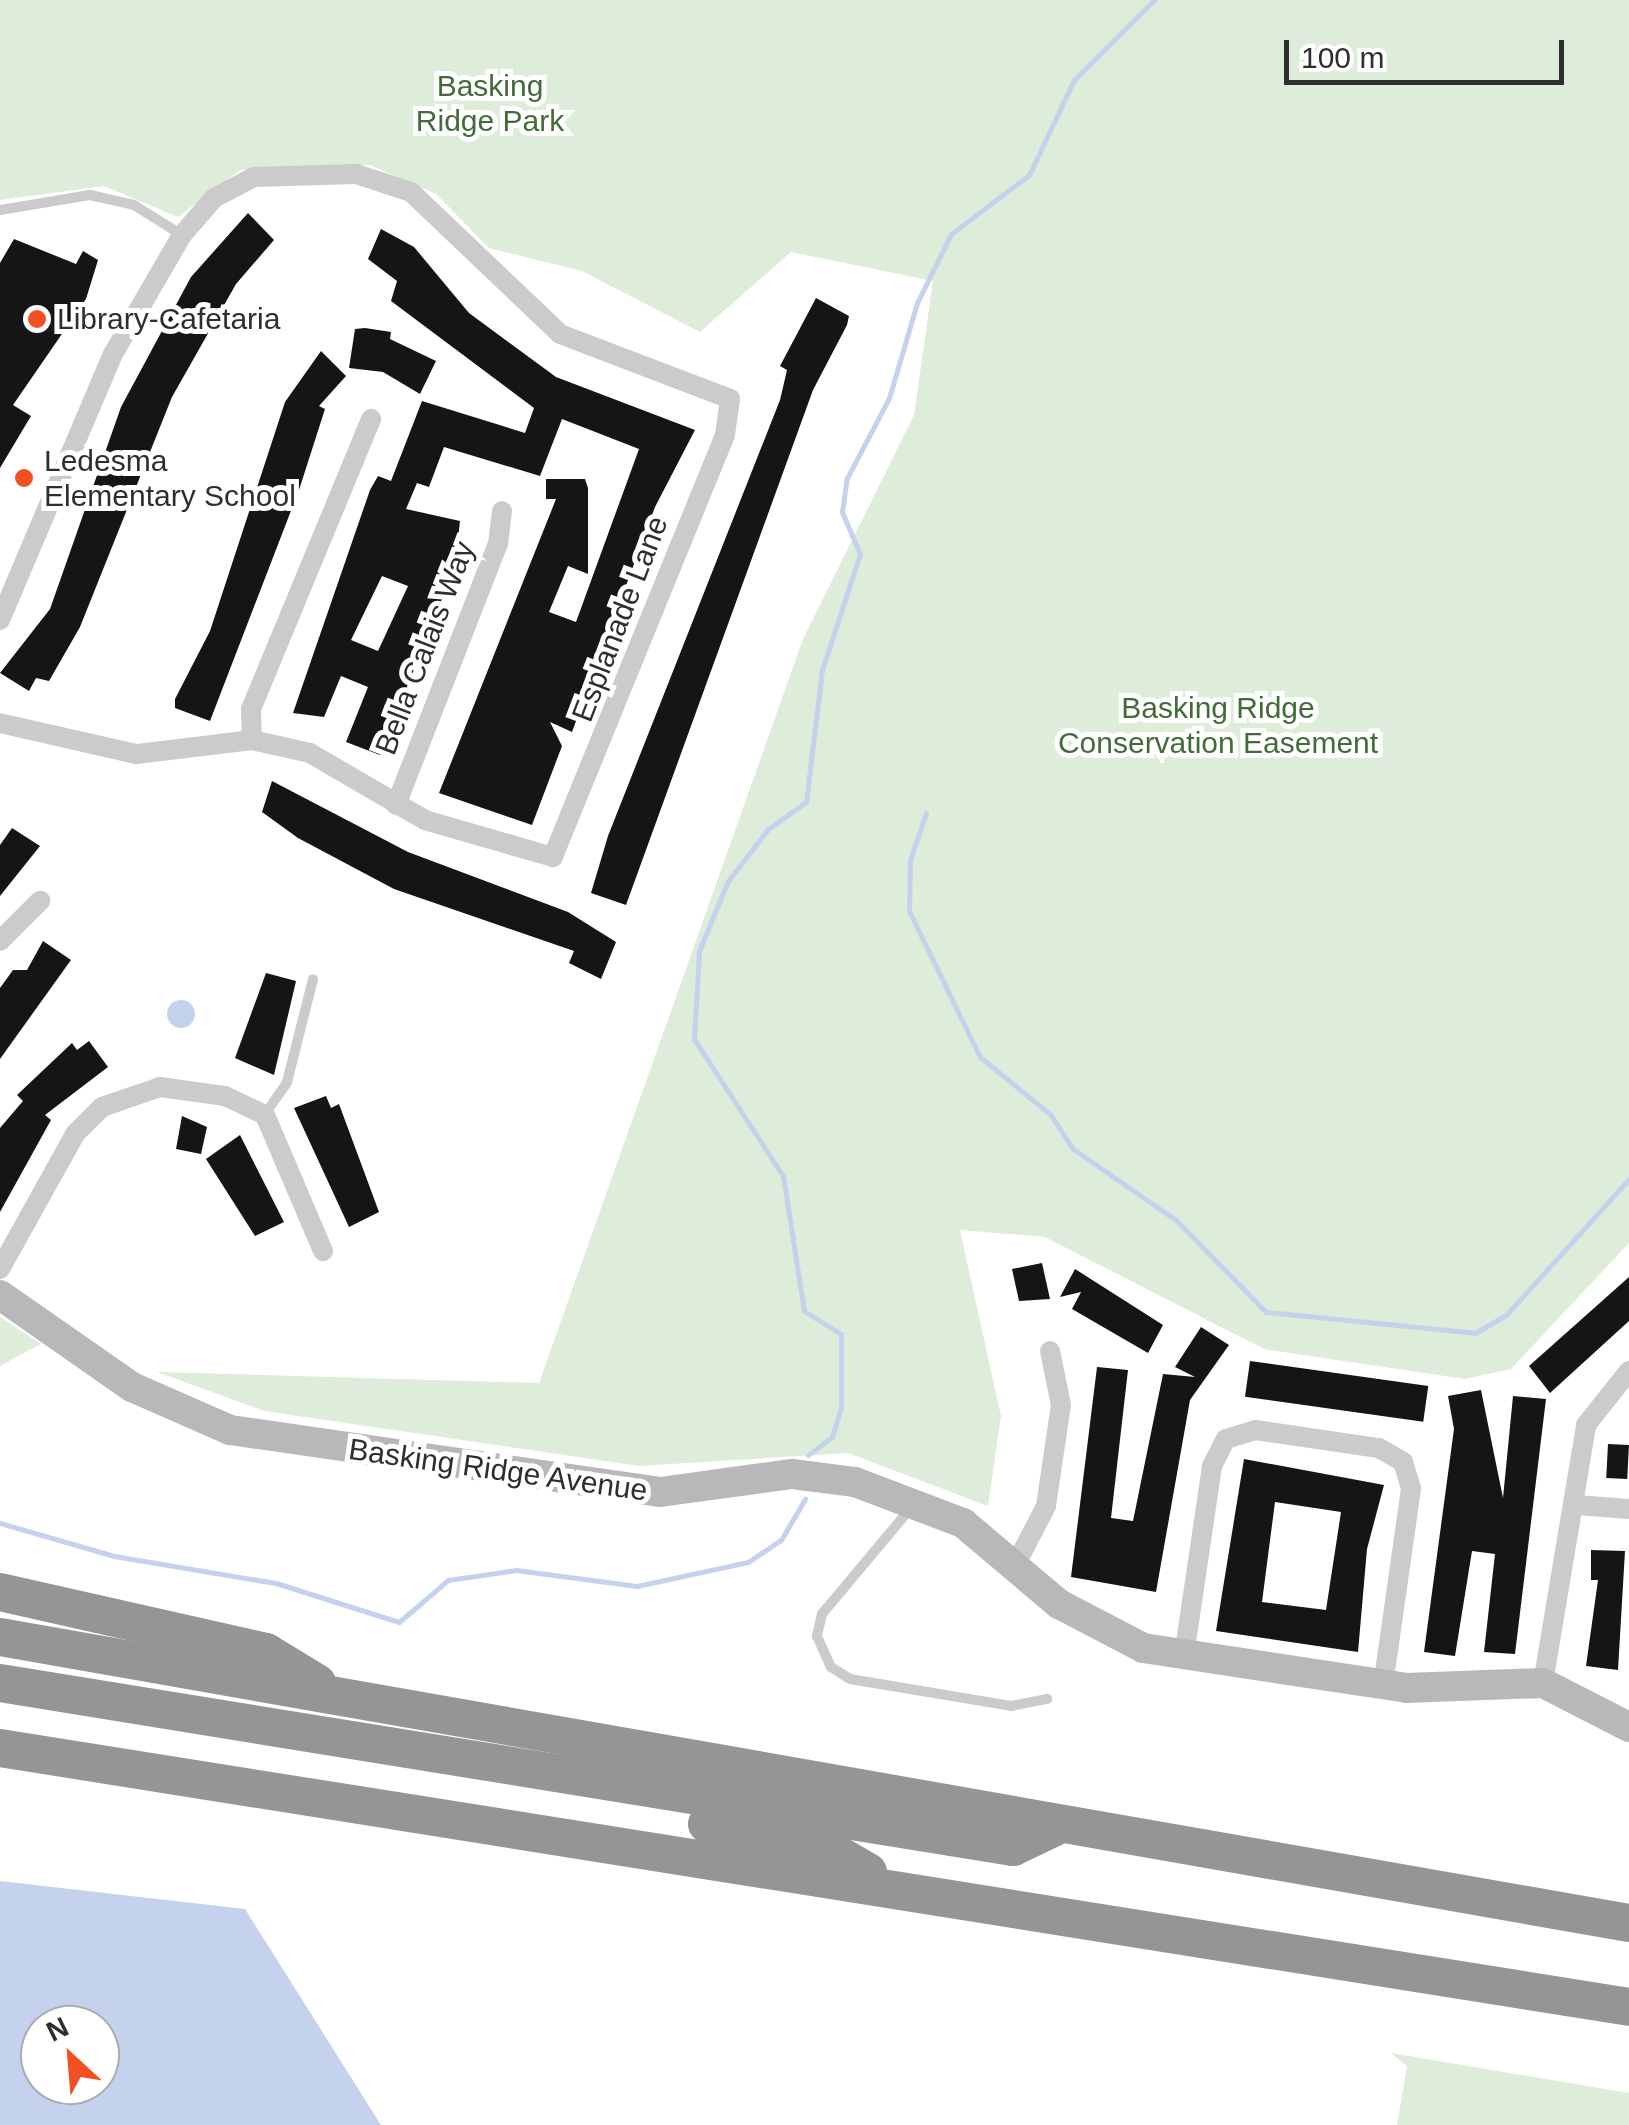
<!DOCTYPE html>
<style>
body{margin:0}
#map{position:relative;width:1629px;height:2125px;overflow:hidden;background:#fff;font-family:Arial,sans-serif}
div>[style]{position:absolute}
.green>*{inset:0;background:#deecda}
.water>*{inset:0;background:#c4d2ee}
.round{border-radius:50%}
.stream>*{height:5px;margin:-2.5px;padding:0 2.5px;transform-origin:2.5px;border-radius:2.5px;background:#c4d2ee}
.building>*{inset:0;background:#151515;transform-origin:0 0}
.lane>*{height:10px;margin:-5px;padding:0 5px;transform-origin:5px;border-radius:5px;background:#cbcbcb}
.street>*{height:20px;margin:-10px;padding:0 10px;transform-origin:10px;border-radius:10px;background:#cbcbcb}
.secondary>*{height:30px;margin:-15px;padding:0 15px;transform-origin:15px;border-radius:15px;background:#b8b8b8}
.highway>*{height:38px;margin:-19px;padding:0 19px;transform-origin:19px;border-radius:19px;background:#959595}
.dots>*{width:28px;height:28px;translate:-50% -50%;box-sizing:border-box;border:5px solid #fff;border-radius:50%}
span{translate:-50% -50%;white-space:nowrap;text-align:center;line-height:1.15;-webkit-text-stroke:10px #fff;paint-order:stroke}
.park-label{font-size:30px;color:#416c38}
.poi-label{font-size:30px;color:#2e2e2e}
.left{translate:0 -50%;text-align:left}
.street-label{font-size:30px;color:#2e2e2e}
.north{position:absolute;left:20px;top:2005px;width:100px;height:100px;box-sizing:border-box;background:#fff;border:2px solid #ababab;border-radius:50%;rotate:334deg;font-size:28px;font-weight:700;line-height:40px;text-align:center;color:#2e2e2e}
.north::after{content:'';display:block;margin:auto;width:35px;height:45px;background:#f24f22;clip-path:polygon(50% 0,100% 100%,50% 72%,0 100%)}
.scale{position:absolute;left:1284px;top:40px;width:280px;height:45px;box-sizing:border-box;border:5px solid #2e2e2e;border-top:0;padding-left:12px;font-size:30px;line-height:35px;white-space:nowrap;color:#2e2e2e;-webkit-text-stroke:8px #fff;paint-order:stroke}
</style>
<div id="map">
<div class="green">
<div style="clip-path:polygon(0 0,1629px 0,1629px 1243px,1511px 1369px,1465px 1379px,1264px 1349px,1045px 1237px,960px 1230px,1001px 1416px,988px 1506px,848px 1453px,639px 1466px,264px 1411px,157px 1372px,539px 1383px,803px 639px,914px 415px,933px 281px,791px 252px,700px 332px,582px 271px,489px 248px,436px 194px,370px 165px,240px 170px,178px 217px,104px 186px,0 200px)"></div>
<div style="clip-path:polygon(0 1317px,41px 1344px,0 1366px)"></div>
<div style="clip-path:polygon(1391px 2053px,1629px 2093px,1629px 2125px,1397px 2125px,1407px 2066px)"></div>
</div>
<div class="water">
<div class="round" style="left:167px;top:1000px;width:28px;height:28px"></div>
<div style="clip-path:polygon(evenodd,0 1881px,245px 1909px,381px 2125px,0 2125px,0 1881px,100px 2025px,100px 2085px,40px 2085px,40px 2025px,100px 2025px)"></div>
</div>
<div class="stream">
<div style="left:926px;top:813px;width:50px;rotate:108.8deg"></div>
<div style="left:910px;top:860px;width:51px;rotate:91.1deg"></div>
<div style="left:909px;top:911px;width:162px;rotate:64.1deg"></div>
<div style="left:980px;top:1057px;width:90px;rotate:39.2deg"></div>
<div style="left:1050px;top:1114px;width:42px;rotate:56.7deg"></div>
<div style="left:1073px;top:1149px;width:125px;rotate:34.6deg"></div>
<div style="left:1176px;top:1220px;width:129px;rotate:45.6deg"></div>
<div style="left:1266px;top:1312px;width:210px;rotate:5.7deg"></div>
<div style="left:1475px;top:1333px;width:36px;rotate:-30deg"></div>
<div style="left:1506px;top:1315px;width:183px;rotate:-47.9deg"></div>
<div style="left:808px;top:1455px;width:30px;rotate:-37deg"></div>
<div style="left:832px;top:1437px;width:30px;rotate:-73deg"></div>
<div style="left:841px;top:1408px;width:74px;rotate:-90deg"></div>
<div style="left:841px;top:1334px;width:44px;rotate:-148.1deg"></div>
<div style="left:804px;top:1311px;width:137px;rotate:-98.8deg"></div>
<div style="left:783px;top:1176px;width:163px;rotate:-123deg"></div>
<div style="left:694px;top:1039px;width:88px;rotate:-86.7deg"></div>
<div style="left:699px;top:951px;width:76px;rotate:-67.5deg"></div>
<div style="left:728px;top:881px;width:66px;rotate:-52.4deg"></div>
<div style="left:768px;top:829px;width:47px;rotate:-35.4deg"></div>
<div style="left:806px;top:802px;width:133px;rotate:-83.1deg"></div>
<div style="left:822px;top:670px;width:122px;rotate:-71.9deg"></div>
<div style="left:860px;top:554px;width:46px;rotate:-113.2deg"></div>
<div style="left:842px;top:512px;width:34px;rotate:-82deg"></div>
<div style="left:847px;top:478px;width:90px;rotate:-62.3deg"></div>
<div style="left:889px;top:398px;width:99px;rotate:-73.6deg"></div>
<div style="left:917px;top:303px;width:77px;rotate:-63.8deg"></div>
<div style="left:951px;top:234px;width:98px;rotate:-37.1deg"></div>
<div style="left:1029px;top:175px;width:105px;rotate:-64.7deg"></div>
<div style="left:1074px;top:80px;width:113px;rotate:-45deg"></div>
<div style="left:0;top:1523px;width:119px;rotate:16.1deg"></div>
<div style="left:114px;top:1556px;width:164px;rotate:9.5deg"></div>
<div style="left:276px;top:1583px;width:129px;rotate:17.6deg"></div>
<div style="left:399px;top:1622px;width:65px;rotate:-40.6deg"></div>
<div style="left:448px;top:1580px;width:69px;rotate:-8.4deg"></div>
<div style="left:516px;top:1570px;width:122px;rotate:7.5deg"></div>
<div style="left:637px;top:1586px;width:114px;rotate:-12.2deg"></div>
<div style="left:748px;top:1562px;width:40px;rotate:-34deg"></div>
<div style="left:781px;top:1540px;width:48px;rotate:-59.7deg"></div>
</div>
<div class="building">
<div style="clip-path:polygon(248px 213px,274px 240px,236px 284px,172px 397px,80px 627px,49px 681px,36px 678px,29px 691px,0 673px,50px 609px,121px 407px,191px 277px)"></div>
<div style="clip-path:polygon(evenodd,381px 229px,414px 247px,469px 313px,556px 377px,695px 430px,655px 507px,572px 732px,550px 722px,562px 746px,532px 825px,439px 793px,556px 499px,546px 499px,546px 479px,585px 479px,588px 488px,588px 574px,568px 566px,549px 612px,576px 622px,639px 449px,562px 419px,540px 476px,444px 447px,429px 487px,417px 483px,406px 509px,460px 521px,455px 566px,380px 755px,346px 742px,368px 687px,341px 676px,324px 717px,293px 713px,370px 490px,378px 476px,391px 481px,422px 401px,525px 433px,534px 408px,391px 301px,397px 281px,368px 259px,381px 229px,382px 576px,408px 586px,378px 651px,351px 640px,382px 576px)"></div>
<div style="clip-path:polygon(14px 239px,76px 264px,83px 251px,98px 260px,86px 299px,13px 405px,31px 416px,0 468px,0 263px)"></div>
<div style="clip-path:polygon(816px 298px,849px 316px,847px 325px,813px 390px,626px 905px,591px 893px,608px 836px,780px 400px,787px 370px,780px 366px)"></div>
<div style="clip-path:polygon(365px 328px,391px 332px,390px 339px,436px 361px,420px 394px,383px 372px,349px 368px,355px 329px)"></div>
<div style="clip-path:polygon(321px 351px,346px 376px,319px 406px,325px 409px,299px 490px,210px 721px,175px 708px,175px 699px,210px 631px,285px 402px)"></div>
<div style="clip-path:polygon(272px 781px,408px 852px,568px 912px,616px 942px,601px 979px,569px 963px,574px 951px,394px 889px,298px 838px,262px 812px)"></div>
<div style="clip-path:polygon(12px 828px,40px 846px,0 896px,0 845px)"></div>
<div style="clip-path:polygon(43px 941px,71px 960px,0 1059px,0 988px,13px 970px,27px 970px)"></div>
<div style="clip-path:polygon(266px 973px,296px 981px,274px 1075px,235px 1058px)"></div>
<div style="clip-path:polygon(89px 1041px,108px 1067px,45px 1115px,51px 1120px,0 1212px,0 1128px,23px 1101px,17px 1095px,72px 1043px,77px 1050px)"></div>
<div style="clip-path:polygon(326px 1096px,331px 1108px,339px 1104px,379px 1212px,349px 1227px,294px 1108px)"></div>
<div style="clip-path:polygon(182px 1116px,207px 1127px,201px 1154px,176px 1149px)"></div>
<div style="clip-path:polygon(240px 1135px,284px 1222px,255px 1236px,206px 1159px)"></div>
<div style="clip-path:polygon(1042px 1263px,1050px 1299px,1019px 1301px,1012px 1269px)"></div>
<div style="clip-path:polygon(1075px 1269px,1163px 1325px,1148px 1353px,1072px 1309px,1081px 1292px,1060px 1297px)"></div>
<div style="clip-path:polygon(1629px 1277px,1629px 1321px,1550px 1393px,1529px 1366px)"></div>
<div style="clip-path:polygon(1201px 1327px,1229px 1345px,1190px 1400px,1156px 1592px,1071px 1577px,1097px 1367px,1128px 1370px,1111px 1518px,1133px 1521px,1163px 1374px,1195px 1377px,1175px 1367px)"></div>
<div style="left:1250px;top:1361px;width:180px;height:36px;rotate:8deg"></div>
<div style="clip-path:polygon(1481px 1390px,1503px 1498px,1513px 1396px,1546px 1399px,1515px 1654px,1484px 1652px,1495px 1554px,1472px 1551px,1455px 1656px,1424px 1652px,1454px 1429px,1448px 1396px)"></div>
<div style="left:1608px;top:1444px;width:21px;height:34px;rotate:3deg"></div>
<div style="clip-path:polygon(evenodd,1244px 1459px,1384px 1485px,1367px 1549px,1358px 1652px,1216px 1631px,1244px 1459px,1275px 1502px,1341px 1512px,1326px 1610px,1262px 1602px,1275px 1502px)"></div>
<div style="clip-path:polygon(1591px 1550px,1625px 1551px,1618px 1670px,1586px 1666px,1598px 1580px,1591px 1580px)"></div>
</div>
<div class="lane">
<div style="left:0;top:210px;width:91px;rotate:-9.5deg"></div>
<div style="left:90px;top:195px;width:45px;rotate:12.8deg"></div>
<div style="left:134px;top:205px;width:57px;rotate:32deg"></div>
<div style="left:265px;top:1114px;width:39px;rotate:-55deg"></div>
<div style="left:287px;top:1082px;width:106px;rotate:-75.8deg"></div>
<div style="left:910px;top:1509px;width:137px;rotate:130deg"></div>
<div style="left:822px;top:1614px;width:23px;rotate:103deg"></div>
<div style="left:817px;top:1636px;width:34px;rotate:66deg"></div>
<div style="left:831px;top:1667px;width:22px;rotate:32deg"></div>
<div style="left:850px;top:1679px;width:163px;rotate:9.5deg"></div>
<div style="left:1011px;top:1706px;width:37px;rotate:-11deg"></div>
</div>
<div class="street">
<div style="left:0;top:620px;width:289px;rotate:-67deg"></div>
<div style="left:113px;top:354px;width:138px;rotate:-59.9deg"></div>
<div style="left:182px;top:235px;width:49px;rotate:-49.1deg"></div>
<div style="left:214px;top:198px;width:45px;rotate:-27.7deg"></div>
<div style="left:254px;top:177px;width:102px;rotate:-1.7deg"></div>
<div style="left:356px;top:174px;width:58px;rotate:18.1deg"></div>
<div style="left:411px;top:192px;width:206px;rotate:43.6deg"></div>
<div style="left:560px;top:334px;width:182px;rotate:20.9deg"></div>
<div style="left:730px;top:399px;width:36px;rotate:98deg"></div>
<div style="left:725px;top:435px;width:456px;rotate:112.2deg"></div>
<div style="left:553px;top:857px;width:133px;rotate:-163.9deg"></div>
<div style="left:425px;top:820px;width:133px;rotate:-149.8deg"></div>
<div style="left:310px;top:753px;width:59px;rotate:-167.4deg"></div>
<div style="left:252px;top:740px;width:117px;rotate:173.1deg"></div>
<div style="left:136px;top:754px;width:139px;rotate:-167.2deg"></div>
<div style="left:252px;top:740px;width:31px;rotate:-92deg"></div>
<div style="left:251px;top:709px;width:314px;rotate:-67.5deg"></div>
<div style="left:396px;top:805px;width:280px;rotate:-68.7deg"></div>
<div style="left:498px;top:544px;width:33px;rotate:-83deg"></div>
<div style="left:0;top:941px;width:57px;rotate:-45deg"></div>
<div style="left:0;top:1269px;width:154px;rotate:-60.9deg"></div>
<div style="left:75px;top:1134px;width:38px;rotate:-45deg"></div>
<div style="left:102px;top:1107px;width:61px;rotate:-19deg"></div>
<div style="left:160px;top:1087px;width:66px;rotate:7.9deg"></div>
<div style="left:225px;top:1096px;width:44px;rotate:25.4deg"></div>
<div style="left:265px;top:1115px;width:148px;rotate:66.9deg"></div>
<div style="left:1576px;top:1505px;width:53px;rotate:4.3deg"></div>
<div style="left:1017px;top:1562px;width:63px;rotate:-62.6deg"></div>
<div style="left:1046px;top:1506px;width:102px;rotate:-81.6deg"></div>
<div style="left:1061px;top:1405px;width:55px;rotate:-101.5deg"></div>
<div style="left:1184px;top:1656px;width:192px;rotate:-81.6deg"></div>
<div style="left:1212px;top:1466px;width:30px;rotate:-63deg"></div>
<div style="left:1226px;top:1439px;width:30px;rotate:-17deg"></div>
<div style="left:1255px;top:1430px;width:125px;rotate:8.3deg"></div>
<div style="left:1379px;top:1448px;width:28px;rotate:30deg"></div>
<div style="left:1403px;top:1462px;width:28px;rotate:73deg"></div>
<div style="left:1411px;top:1489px;width:199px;rotate:98.1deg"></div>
<div style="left:1543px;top:1683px;width:262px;rotate:-80.5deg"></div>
<div style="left:1586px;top:1425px;width:69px;rotate:-51.5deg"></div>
</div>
<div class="secondary">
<div style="left:0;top:1295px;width:161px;rotate:34.9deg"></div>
<div style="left:132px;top:1387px;width:107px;rotate:23.7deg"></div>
<div style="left:230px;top:1430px;width:434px;rotate:8.2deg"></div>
<div style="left:660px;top:1492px;width:133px;rotate:-7.8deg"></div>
<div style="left:792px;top:1474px;width:64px;rotate:7.2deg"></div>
<div style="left:855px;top:1482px;width:116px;rotate:20.8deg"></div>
<div style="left:963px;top:1523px;width:126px;rotate:40.2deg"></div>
<div style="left:1059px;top:1604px;width:95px;rotate:27.6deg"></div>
<div style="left:1143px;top:1648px;width:266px;rotate:8.6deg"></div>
<div style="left:1406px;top:1688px;width:137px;rotate:-2.1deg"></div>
<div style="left:1543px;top:1683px;width:97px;rotate:27.1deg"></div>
</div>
<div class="highway">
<div style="left:0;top:1592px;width:273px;rotate:12.7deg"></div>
<div style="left:266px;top:1652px;width:60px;rotate:31.3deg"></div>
<div style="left:0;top:1637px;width:1654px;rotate:9.96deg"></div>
<div style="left:0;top:1683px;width:1026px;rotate:9.2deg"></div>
<div style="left:1013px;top:1847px;width:47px;rotate:-25.5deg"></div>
<div style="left:0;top:1748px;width:1649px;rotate:9.03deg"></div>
<div style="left:707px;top:1824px;width:118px;rotate:10.7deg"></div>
<div style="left:823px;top:1846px;width:52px;rotate:30deg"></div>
</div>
<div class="dots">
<div style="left:37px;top:319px;background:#f24f22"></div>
<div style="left:24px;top:478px;background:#f24f22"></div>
</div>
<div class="park-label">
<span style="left:490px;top:103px">Basking<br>Ridge Park</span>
<span style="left:1218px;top:725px">Basking Ridge<br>Conservation Easement</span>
</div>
<div class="poi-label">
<span class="left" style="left:57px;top:319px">Library-Cafetaria</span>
<span class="left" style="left:44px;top:478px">Ledesma<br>Elementary School</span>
</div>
<div class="street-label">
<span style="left:620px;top:619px;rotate:-69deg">Esplanade Lane</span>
<span style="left:425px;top:648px;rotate:-69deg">Bella Calais Way</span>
<span style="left:498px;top:1470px;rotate:8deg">Basking Ridge Avenue</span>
</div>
<div class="north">N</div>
<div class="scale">100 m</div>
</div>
